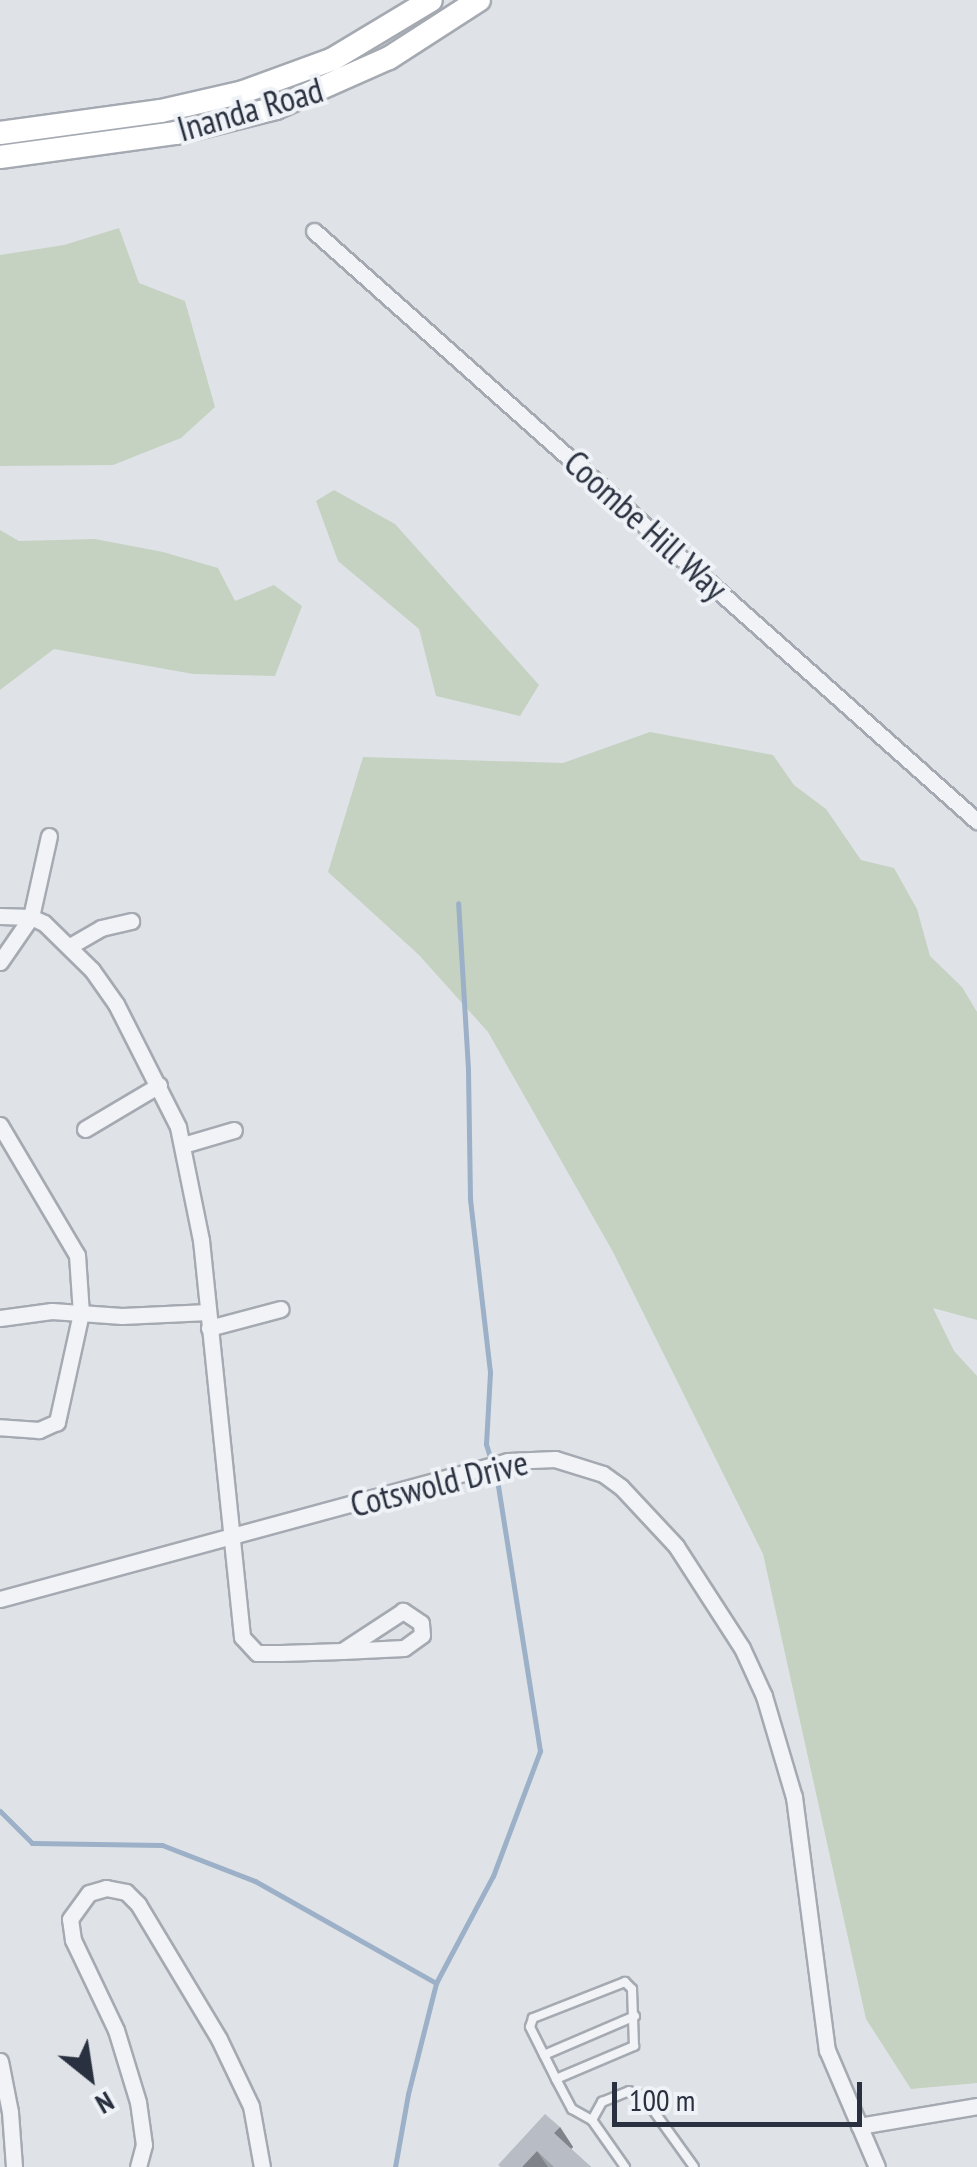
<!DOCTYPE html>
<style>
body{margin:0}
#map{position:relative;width:977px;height:2167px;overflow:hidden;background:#dfe3e8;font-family:"PT Sans Narrow",sans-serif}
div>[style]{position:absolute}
.green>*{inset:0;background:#c5d2c1}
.stream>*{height:5px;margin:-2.5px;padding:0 2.5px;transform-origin:2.5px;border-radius:2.5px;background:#9cb0c7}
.roads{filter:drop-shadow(2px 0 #a5aab2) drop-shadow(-2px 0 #a5aab2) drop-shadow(0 2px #a5aab2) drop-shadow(0 -2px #a5aab2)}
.service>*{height:8px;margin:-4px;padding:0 4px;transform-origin:4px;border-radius:4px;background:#f2f3f6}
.minor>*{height:15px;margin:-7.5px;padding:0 7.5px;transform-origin:7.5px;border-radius:7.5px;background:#f2f3f6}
.secondary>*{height:22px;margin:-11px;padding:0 11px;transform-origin:11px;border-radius:11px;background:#fff}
.wall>*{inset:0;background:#9da2a9}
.shaded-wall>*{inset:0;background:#80848a}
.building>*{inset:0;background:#b7bcc5}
span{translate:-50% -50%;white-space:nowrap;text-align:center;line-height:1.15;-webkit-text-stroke:8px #eff2f6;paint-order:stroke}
.street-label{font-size:35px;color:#29303f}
.north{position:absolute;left:40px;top:2027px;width:100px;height:100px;-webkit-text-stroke:8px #eff2f6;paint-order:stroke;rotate:150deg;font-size:28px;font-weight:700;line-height:40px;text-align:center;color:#29303f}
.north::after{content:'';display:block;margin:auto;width:35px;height:45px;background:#29303f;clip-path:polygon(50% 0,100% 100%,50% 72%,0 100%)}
.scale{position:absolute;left:612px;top:2082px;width:250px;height:45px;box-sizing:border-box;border:5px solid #29303f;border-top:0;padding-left:12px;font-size:30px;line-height:35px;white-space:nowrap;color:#29303f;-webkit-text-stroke:8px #eff2f6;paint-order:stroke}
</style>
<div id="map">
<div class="green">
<div style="clip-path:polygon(119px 228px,139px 283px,185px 301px,215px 407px,181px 438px,113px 465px,0 466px,0 255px,64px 245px)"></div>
<div style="clip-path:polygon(334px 490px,395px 524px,539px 685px,520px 716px,436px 696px,419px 629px,338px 561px,316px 501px)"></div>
<div style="clip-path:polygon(0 530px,19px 541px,95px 539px,163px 552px,218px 568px,235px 601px,274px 585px,302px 606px,275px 676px,193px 674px,54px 649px,0 690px)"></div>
<div style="clip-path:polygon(650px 732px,773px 755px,794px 785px,826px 809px,861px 860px,894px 868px,917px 909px,930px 956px,962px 987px,977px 1012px,977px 1320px,933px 1308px,954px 1351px,977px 1376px,977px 2083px,911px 2089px,866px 2019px,763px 1554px,613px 1252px,488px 1032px,419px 955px,328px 872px,363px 757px,563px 763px)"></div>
</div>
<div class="stream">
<div style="left:0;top:1811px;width:45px;rotate:45deg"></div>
<div style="left:32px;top:1843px;width:130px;rotate:0.9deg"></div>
<div style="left:162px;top:1845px;width:100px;rotate:21.2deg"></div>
<div style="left:255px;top:1881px;width:208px;rotate:29.4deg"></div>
<div style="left:395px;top:2167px;width:74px;rotate:-79.9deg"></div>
<div style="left:408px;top:2094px;width:114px;rotate:-75.8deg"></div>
<div style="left:436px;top:1983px;width:121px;rotate:-62deg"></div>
<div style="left:493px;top:1876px;width:134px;rotate:-69.4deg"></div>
<div style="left:540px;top:1751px;width:274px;rotate:-99deg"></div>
<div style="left:497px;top:1480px;width:38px;rotate:-107deg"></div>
<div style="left:486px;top:1444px;width:72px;rotate:-86.8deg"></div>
<div style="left:490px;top:1372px;width:175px;rotate:-96.6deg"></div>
<div style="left:470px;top:1198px;width:129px;rotate:-90.9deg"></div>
<div style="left:468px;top:1069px;width:166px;rotate:-93.4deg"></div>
</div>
<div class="roads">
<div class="service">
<div style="left:544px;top:2055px;width:99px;rotate:-23.2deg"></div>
<div style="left:556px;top:2079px;width:85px;rotate:-22.9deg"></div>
<div style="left:634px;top:2046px;width:57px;rotate:-92deg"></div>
<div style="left:632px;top:1989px;width:10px;rotate:-135deg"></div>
<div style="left:625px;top:1982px;width:99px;rotate:158.6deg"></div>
<div style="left:533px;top:2018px;width:9px;rotate:108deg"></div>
<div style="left:530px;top:2027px;width:58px;rotate:63.4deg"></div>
<div style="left:556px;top:2079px;width:34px;rotate:62deg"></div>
<div style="left:572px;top:2109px;width:23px;rotate:29deg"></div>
<div style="left:625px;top:2167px;width:57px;rotate:-125.1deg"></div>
<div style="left:592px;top:2120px;width:21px;rotate:-61deg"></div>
<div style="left:602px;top:2102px;width:29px;rotate:-22deg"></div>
<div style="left:629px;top:2091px;width:15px;rotate:20deg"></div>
<div style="left:643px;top:2096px;width:87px;rotate:54.3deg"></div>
</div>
<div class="minor">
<div style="left:314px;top:231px;width:888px;rotate:41.67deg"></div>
<div style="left:0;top:916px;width:31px;rotate:2deg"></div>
<div style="left:31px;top:917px;width:14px;rotate:25deg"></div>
<div style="left:44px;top:923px;width:67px;rotate:44.4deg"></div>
<div style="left:92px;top:970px;width:42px;rotate:54.8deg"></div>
<div style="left:116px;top:1004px;width:138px;rotate:63.2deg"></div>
<div style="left:178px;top:1127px;width:115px;rotate:78.5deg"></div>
<div style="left:201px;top:1240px;width:399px;rotate:84.1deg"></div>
<div style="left:242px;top:1637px;width:22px;rotate:47deg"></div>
<div style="left:257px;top:1653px;width:24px"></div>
<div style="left:281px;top:1653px;width:61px;rotate:-1.9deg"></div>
<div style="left:342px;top:1651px;width:62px;rotate:-2.8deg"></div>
<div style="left:404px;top:1648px;width:22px;rotate:-36deg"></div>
<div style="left:422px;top:1635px;width:12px;rotate:-95deg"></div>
<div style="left:421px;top:1623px;width:22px;rotate:-146deg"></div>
<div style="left:403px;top:1611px;width:73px;rotate:146.7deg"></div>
<div style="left:70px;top:946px;width:36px;rotate:-30deg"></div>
<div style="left:101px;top:928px;width:31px;rotate:-13deg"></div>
<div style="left:0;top:962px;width:55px;rotate:-55.4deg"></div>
<div style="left:31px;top:917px;width:83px;rotate:-77.5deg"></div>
<div style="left:0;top:1125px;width:151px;rotate:59.4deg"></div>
<div style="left:77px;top:1255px;width:58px;rotate:86.1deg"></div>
<div style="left:81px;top:1313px;width:112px;rotate:102.4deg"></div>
<div style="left:57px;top:1422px;width:20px;rotate:156deg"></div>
<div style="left:39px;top:1430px;width:39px;rotate:-176deg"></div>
<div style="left:85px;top:1129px;width:86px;rotate:-30.7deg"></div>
<div style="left:183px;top:1145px;width:53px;rotate:-16.4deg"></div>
<div style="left:0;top:1318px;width:52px;rotate:-7.7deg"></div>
<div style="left:52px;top:1311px;width:70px;rotate:4.1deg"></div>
<div style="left:122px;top:1316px;width:86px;rotate:-2.7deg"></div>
<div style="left:209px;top:1328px;width:74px;rotate:-14.8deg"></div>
<div style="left:0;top:1599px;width:526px;rotate:-15.2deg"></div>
<div style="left:508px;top:1461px;width:47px;rotate:-2.4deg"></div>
<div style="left:555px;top:1459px;width:50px;rotate:17.4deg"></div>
<div style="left:603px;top:1474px;width:22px;rotate:36deg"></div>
<div style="left:621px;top:1487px;width:81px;rotate:47deg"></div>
<div style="left:676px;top:1546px;width:121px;rotate:57.1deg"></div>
<div style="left:742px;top:1648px;width:53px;rotate:65.4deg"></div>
<div style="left:764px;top:1696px;width:105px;rotate:73.5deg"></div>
<div style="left:794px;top:1797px;width:255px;rotate:82.6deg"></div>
<div style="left:827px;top:2050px;width:127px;rotate:66.9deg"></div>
<div style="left:0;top:2061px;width:52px;rotate:78.9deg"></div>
<div style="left:10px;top:2112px;width:55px;rotate:85.8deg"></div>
<div style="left:859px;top:2126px;width:120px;rotate:-9.6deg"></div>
<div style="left:138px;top:2167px;width:23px;rotate:-75deg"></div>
<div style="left:144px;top:2145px;width:43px;rotate:-97.9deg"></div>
<div style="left:138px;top:2102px;width:75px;rotate:-107deg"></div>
<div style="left:116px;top:2030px;width:100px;rotate:-115.5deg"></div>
<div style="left:73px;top:1940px;width:21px;rotate:-98deg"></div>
<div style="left:70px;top:1919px;width:32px;rotate:-54deg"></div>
<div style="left:89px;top:1893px;width:18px;rotate:-16deg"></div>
<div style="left:106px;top:1888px;width:20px;rotate:11deg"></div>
<div style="left:126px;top:1892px;width:17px;rotate:45deg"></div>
<div style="left:138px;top:1904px;width:157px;rotate:59deg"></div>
<div style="left:219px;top:2039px;width:74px;rotate:64.5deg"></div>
<div style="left:251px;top:2106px;width:62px;rotate:79.8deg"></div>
</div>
<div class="secondary">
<div style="left:0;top:133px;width:162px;rotate:-7.8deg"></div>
<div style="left:161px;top:111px;width:84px;rotate:-13deg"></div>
<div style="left:243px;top:92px;width:96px;rotate:-20.1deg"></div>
<div style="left:333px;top:59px;width:114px;rotate:-31deg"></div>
<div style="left:0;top:157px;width:178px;rotate:-7.8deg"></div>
<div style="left:176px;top:133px;width:103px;rotate:-14deg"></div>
<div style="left:276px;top:108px;width:124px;rotate:-23.9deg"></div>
<div style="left:389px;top:58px;width:107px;rotate:-32.8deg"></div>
</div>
</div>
<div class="wall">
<div style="clip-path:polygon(560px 2127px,573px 2147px,571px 2149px,591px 2167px,500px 2167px)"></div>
</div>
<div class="shaded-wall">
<div style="clip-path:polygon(560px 2127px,573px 2147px,568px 2152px,554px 2133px)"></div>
<div style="clip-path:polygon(537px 2151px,548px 2167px,522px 2167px)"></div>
</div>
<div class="building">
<div style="clip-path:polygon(545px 2114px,560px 2127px,554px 2133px,591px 2167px,554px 2167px,537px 2151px,522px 2167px,501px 2167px,498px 2165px)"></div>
</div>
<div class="street-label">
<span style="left:250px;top:109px;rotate:-16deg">Inanda Road</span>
<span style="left:646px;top:525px;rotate:42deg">Coombe Hill Way</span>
<span style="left:439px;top:1483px;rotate:-14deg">Cotswold Drive</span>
</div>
<div class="north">N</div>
<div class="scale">100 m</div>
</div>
